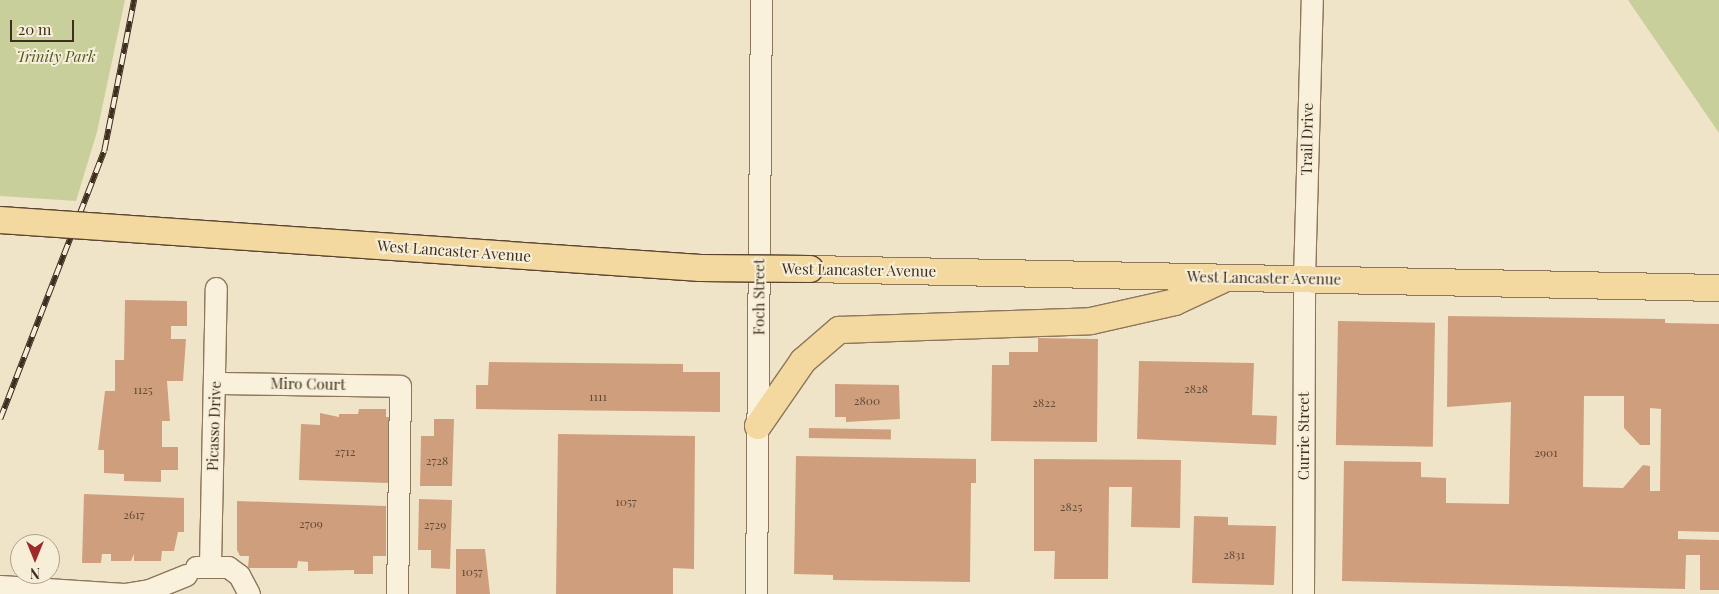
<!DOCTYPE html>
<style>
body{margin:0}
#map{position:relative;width:1719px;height:594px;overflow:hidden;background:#f0e4c8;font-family:"Playfair Display",serif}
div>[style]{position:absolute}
.green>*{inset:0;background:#c9cf9b}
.building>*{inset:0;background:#cf9f7d;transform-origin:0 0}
.roads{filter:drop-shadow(1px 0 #8d765c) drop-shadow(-1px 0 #8d765c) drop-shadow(0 1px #8d765c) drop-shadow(0 -1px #8d765c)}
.minor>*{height:21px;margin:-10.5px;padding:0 10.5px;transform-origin:10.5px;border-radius:10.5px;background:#faf1dc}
.major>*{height:26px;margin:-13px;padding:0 13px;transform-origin:13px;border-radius:13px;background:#f3d9a0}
.rail>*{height:5.5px;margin-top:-2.75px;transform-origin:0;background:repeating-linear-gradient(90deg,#f7eed8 0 11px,#3d2e20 0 22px);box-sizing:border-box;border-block:1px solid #3d2e20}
.bridges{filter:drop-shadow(1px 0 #5b4430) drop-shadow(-1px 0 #5b4430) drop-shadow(0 1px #5b4430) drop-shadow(0 -1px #5b4430)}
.major-bridge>*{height:26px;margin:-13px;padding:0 13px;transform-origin:13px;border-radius:13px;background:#f3d9a0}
span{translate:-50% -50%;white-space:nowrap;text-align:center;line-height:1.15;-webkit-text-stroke:4px #f7eed8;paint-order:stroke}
.number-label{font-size:12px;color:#624a37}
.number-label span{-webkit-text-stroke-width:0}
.park-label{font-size:15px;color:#4d5a26;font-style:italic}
.street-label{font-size:15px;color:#3d2e20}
.north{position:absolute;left:10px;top:534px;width:50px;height:50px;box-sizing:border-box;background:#f7eed8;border:1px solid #ada18e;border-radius:50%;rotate:180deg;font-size:14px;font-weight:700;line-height:20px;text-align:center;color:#3d2e20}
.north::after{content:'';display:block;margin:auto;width:18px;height:22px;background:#9e2a2b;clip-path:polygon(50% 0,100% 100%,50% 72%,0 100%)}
.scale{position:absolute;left:10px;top:20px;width:64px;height:22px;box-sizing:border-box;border:2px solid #3d2e20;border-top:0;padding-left:6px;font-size:15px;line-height:18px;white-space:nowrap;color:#3d2e20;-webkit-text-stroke:4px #f7eed8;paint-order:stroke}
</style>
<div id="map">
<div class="green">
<div style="clip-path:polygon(0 0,125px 0,97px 132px,76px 201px,0 196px)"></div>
<div style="clip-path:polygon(1628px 0,1719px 0,1719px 133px)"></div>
</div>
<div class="building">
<div style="clip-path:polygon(125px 300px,187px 301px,187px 326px,171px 326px,171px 339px,186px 339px,183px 381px,167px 381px,170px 421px,162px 421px,162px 447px,178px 447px,178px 470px,161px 470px,161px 482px,124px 481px,124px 474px,104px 473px,104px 450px,98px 450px,105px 391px,115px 391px,115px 360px,124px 360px)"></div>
<div style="clip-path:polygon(evenodd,1448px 316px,1665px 319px,1665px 323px,1719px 324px,1719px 532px,1678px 531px,1678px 539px,1719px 540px,1719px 590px,1700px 590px,1700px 555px,1686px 555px,1685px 589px,1342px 581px,1344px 461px,1421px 462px,1421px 477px,1446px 478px,1446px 503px,1509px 504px,1511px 402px,1447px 407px,1448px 316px,1584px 396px,1624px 396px,1624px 428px,1640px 445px,1650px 445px,1650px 408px,1661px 409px,1660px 491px,1650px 491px,1650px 466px,1643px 465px,1623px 488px,1583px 487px,1584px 396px)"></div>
<div style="left:1338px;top:321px;width:97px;height:124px;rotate:1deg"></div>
<div style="clip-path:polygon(1038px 338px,1098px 339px,1097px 442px,991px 441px,992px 365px,1009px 365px,1009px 352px,1038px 352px)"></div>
<div style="clip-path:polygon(1139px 361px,1254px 363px,1252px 415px,1277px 416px,1276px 445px,1137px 439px)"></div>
<div style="clip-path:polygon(489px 362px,683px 364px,683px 372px,720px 372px,720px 412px,476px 409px,476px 385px,488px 385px)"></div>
<div style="clip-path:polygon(835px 384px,899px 385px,900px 419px,846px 422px,846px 417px,835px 417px)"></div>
<div style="clip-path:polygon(359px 409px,386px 409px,386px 417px,391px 417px,389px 483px,299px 480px,301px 424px,320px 425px,320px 413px,339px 417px,339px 414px,358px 414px)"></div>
<div style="clip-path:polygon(434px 419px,454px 419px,452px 486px,420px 486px,421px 436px,434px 436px)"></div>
<div style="left:809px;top:428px;width:82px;height:10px;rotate:1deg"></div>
<div style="clip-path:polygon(558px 434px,695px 436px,694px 569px,673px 568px,673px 594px,556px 594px)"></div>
<div style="clip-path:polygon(796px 456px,976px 459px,976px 483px,971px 483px,970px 582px,833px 580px,833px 575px,794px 574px)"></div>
<div style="clip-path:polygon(1034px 459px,1181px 460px,1180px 528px,1131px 527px,1132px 487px,1109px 487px,1108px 579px,1054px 579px,1055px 551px,1034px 551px)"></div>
<div style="clip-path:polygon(84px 494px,184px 498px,184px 532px,178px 532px,174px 551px,162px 551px,161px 561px,134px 561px,134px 554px,131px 561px,111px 561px,111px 554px,102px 554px,101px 563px,82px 563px)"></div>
<div style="clip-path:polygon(419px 499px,452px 500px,450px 569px,431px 568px,431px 550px,418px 550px)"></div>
<div style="clip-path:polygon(237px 501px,386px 506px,386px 556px,373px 556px,373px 574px,354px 574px,354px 570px,308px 571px,308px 562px,298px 561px,297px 568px,248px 568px,249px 556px,240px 556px,237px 550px)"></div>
<div style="clip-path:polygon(1194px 516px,1228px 517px,1228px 525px,1276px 526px,1274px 585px,1192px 583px)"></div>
<div style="clip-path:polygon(456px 549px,485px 549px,490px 594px,456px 594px)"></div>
</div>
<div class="roads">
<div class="minor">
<div style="left:215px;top:383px;width:185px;rotate:0.9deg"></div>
<div style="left:400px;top:386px;width:208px;rotate:90.8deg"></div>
<div style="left:210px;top:564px;width:276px;rotate:-88.8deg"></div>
<div style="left:196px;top:567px;width:32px"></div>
<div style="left:228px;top:567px;width:14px;rotate:36deg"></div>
<div style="left:239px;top:575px;width:21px;rotate:62deg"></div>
<div style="left:0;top:586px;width:124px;rotate:3.7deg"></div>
<div style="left:124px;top:594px;width:25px;rotate:-9deg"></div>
<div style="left:149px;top:590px;width:40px;rotate:-22deg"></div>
<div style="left:756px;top:594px;width:594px;rotate:-89.52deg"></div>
<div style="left:1303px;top:594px;width:315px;rotate:-89.8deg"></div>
<div style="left:1304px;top:279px;width:279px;rotate:-88.4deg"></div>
</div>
<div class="major">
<div style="left:810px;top:269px;width:909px;rotate:1.2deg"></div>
<div style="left:758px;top:426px;width:79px;rotate:-55.3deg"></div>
<div style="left:803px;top:361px;width:48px;rotate:-40.7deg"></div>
<div style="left:839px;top:330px;width:252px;rotate:-2deg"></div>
<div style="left:1091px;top:321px;width:86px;rotate:-12.7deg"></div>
<div style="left:1175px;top:302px;width:52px;rotate:-25.1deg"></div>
</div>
</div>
<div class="rail">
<div style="left:0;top:419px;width:287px;rotate:-68.8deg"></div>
<div style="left:104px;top:151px;width:154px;rotate:-78.8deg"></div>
</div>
<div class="bridges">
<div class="major-bridge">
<div style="left:0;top:220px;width:702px;rotate:3.92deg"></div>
<div style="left:700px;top:268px;width:110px;rotate:0.5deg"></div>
</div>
</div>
<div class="number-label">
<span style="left:1196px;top:389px">2828</span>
<span style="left:143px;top:390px">1125</span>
<span style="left:598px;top:397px">1111</span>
<span style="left:867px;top:401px">2800</span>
<span style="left:1044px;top:403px">2822</span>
<span style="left:345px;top:452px">2712</span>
<span style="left:1546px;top:453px">2901</span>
<span style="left:437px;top:461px">2728</span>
<span style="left:626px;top:502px">1057</span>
<span style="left:1071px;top:507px">2825</span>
<span style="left:134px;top:515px">2617</span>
<span style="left:311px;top:524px">2709</span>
<span style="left:435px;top:525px">2729</span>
<span style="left:1234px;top:555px">2831</span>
<span style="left:472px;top:572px">1057</span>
</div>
<div class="park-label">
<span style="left:56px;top:57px">Trinity Park</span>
</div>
<div class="street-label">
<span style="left:1307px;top:139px;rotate:-89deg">Trail Drive</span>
<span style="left:454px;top:251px;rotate:4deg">West Lancaster Avenue</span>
<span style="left:859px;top:270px;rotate:1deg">West Lancaster Avenue</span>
<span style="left:1264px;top:278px;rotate:1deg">West Lancaster Avenue</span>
<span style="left:759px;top:297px;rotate:-90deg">Foch Street</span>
<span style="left:308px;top:384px;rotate:1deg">Miro Court</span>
<span style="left:214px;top:426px;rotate:-88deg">Picasso Drive</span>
<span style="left:1304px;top:436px;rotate:-90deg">Currie Street</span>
</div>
<div class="north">N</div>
<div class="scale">20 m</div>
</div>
